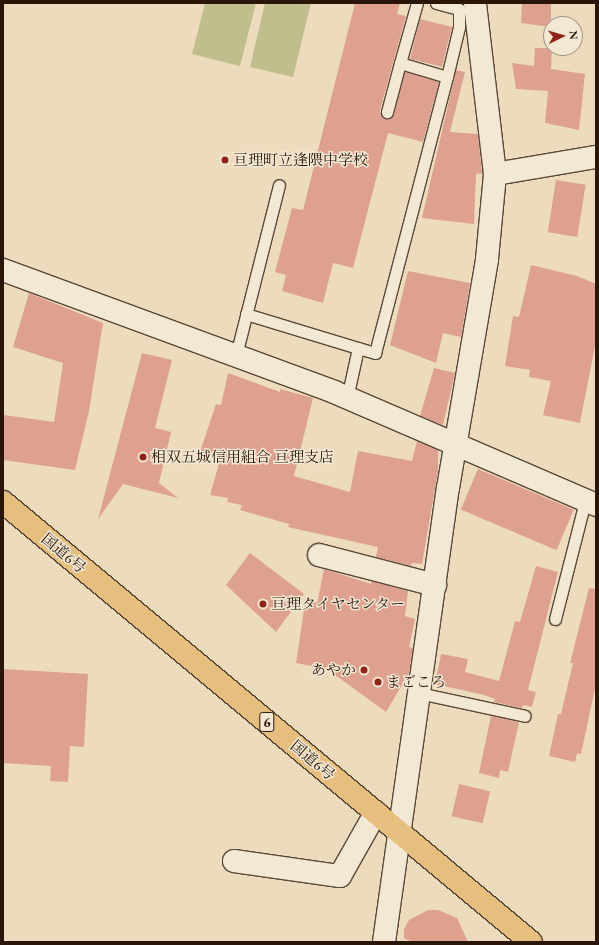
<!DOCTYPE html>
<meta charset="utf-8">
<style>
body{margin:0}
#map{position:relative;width:599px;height:945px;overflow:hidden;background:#ecdcbd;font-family:"EB Garamond","Noto Serif JP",serif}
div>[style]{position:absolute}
.green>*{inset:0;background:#bfbe8c}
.building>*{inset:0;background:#dfa18f;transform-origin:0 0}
.roads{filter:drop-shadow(1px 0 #5a4836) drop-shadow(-1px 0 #5a4836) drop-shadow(0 1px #5a4836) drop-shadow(0 -1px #5a4836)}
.service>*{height:11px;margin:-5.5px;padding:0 5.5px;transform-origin:5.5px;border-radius:5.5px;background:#f3e8d4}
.minor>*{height:22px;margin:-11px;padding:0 11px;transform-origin:11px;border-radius:11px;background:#f3e8d4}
.trunk>*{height:22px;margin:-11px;padding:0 11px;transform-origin:11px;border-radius:11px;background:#e6be7e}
.dots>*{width:11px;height:11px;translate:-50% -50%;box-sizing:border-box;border:2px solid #f3e8d4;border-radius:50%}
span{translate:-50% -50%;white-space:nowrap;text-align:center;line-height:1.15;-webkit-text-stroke:3px #f3e8d4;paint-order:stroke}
.shield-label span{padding:1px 3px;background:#f3e8d4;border:1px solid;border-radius:3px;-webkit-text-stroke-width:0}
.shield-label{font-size:14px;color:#2a1609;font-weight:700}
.poi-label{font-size:15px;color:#2a1609}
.left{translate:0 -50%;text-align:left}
.right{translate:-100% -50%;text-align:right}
.street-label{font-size:15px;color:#2a1609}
.frame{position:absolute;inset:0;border:4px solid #2a1609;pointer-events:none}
.north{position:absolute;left:543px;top:16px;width:40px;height:40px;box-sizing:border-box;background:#f3e8d4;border:1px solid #a39483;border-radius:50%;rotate:85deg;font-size:11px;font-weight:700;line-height:16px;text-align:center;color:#2a1609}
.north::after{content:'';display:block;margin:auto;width:14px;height:18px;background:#8f2418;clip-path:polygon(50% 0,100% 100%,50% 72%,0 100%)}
</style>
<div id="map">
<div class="green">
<div style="clip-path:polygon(205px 3px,256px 3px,240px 66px,192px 54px)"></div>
<div style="clip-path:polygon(265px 3px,311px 3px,293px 77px,250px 67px)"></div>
</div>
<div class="building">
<div style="clip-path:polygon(355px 3px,400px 3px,397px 14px,406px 16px,380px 110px,382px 117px,389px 119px,394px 114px,405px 72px,439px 82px,423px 142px,388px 133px,353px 268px,333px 263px,323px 303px,282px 291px,286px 275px,275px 272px,292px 208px,303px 210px)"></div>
<div style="clip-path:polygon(522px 3px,551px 3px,551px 27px,521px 23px)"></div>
<div style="left:420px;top:19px;width:33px;height:41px;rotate:14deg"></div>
<div style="clip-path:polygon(535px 48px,552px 48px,551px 69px,585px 74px,579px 130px,545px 123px,548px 91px,516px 89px,512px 63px,534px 66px)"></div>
<div style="clip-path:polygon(456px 70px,465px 72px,450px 132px,478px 134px,482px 173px,476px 174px,474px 224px,422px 218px)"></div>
<div style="left:556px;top:180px;width:30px;height:53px;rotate:9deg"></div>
<div style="clip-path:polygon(531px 265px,577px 276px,596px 284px,596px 341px,580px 423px,543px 415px,551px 381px,529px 377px,530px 370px,505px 366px,513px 316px,519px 317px)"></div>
<div style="clip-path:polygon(408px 271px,470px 283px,461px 337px,443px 333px,436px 363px,390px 345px)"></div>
<div style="clip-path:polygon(29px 293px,103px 323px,89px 411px,75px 470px,3px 460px,4px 415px,54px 422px,63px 363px,13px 347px)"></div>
<div style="clip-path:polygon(142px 353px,172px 360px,155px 428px,171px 432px,159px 483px,178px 498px,123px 484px,98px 519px)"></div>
<div style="clip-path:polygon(434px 368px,455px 373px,443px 425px,420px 416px)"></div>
<div style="clip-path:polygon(228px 373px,280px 392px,280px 389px,313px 398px,294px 476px,350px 492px,358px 451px,412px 461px,417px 441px,438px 450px,438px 471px,422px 564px,412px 563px,411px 566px,376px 557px,378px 547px,288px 527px,289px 524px,240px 510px,242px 505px,227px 502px,228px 498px,210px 495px,220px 460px,200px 452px,216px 404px,221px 405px)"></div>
<div style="left:478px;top:469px;width:104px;height:44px;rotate:23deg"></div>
<div style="clip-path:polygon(250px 553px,304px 594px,276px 632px,226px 585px)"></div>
<div style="clip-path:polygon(536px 566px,558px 572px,528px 690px,536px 692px,532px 707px,523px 705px,522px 708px,494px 702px,495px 699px,484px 695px,435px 684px,441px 654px,468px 659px,465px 672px,499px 681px,515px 621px,520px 622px)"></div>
<div style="clip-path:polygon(324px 569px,371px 584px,371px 581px,408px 591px,405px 616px,415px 619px,409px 647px,413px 648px,409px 673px,386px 712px,327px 669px,296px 663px,306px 596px,317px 604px)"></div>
<div style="clip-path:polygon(589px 588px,596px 589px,596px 684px,581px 754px,577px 753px,575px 762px,549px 756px,558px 714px,561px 714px,573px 663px,570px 663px)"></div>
<div style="clip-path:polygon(3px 669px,88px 674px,84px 747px,70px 746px,68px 782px,50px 781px,51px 766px,3px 763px)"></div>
<div style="clip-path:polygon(491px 716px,519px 722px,508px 772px,500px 770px,499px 778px,479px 773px)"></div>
<div style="left:459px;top:784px;width:32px;height:33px;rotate:13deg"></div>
<div style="clip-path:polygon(428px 910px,438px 910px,457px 918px,468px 942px,412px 942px,404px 938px,404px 929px,409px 920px)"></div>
</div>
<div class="roads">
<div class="service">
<div style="left:436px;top:3px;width:24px;rotate:15deg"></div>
<div style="left:459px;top:9px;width:18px;rotate:90deg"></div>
<div style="left:459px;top:27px;width:51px;rotate:103.5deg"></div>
<div style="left:400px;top:63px;width:62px;rotate:-74.2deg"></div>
<div style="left:246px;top:314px;width:117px;rotate:16.9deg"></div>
<div style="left:358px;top:348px;width:51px;rotate:102.4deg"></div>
<div style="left:358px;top:348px;width:18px;rotate:16deg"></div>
<div style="left:375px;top:353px;width:285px;rotate:-75.4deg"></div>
<div style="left:447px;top:77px;width:49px;rotate:-163.4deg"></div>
<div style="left:400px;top:63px;width:51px;rotate:104.9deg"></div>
<div style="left:236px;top:355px;width:175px;rotate:-75.8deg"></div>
<div style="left:555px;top:619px;width:122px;rotate:-75.7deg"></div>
<div style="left:419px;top:693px;width:108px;rotate:12.2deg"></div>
</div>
<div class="minor">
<div style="left:495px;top:174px;width:102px;rotate:-9.6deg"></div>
<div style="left:3px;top:270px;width:353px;rotate:20.2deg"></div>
<div style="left:334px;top:392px;width:285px;rotate:23.3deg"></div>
<div style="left:319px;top:555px;width:120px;rotate:14.5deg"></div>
<div style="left:234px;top:861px;width:107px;rotate:8.1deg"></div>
<div style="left:340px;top:876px;width:73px;rotate:-60.6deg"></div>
<div style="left:384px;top:942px;width:458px;rotate:-82deg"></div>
<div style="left:448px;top:488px;width:232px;rotate:-80.3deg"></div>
<div style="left:487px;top:259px;width:85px;rotate:-84.6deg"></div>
<div style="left:495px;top:174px;width:172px;rotate:-96.7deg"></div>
</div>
<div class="trunk">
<div style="left:3px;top:502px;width:687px;rotate:39.81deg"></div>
</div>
</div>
<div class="dots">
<div style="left:225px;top:160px;background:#8f2418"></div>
<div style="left:143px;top:457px;background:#8f2418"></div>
<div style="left:263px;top:604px;background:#8f2418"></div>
<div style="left:364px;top:670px;background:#8f2418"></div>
<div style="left:378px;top:682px;background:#8f2418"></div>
</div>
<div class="shield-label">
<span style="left:267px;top:722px">6</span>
</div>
<div class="poi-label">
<span class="left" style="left:233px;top:160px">亘理町立逢隈中学校</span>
<span class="left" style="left:151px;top:457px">相双五城信用組合 亘理支店</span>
<span class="left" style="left:271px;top:604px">亘理タイヤセンター</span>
<span class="right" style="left:356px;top:670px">あやか</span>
<span class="left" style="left:386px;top:682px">まごころ</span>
</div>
<div class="street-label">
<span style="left:64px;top:553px;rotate:40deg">国道6号</span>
<span style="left:313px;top:760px;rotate:40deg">国道6号</span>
</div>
<div class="frame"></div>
<div class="north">N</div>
</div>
